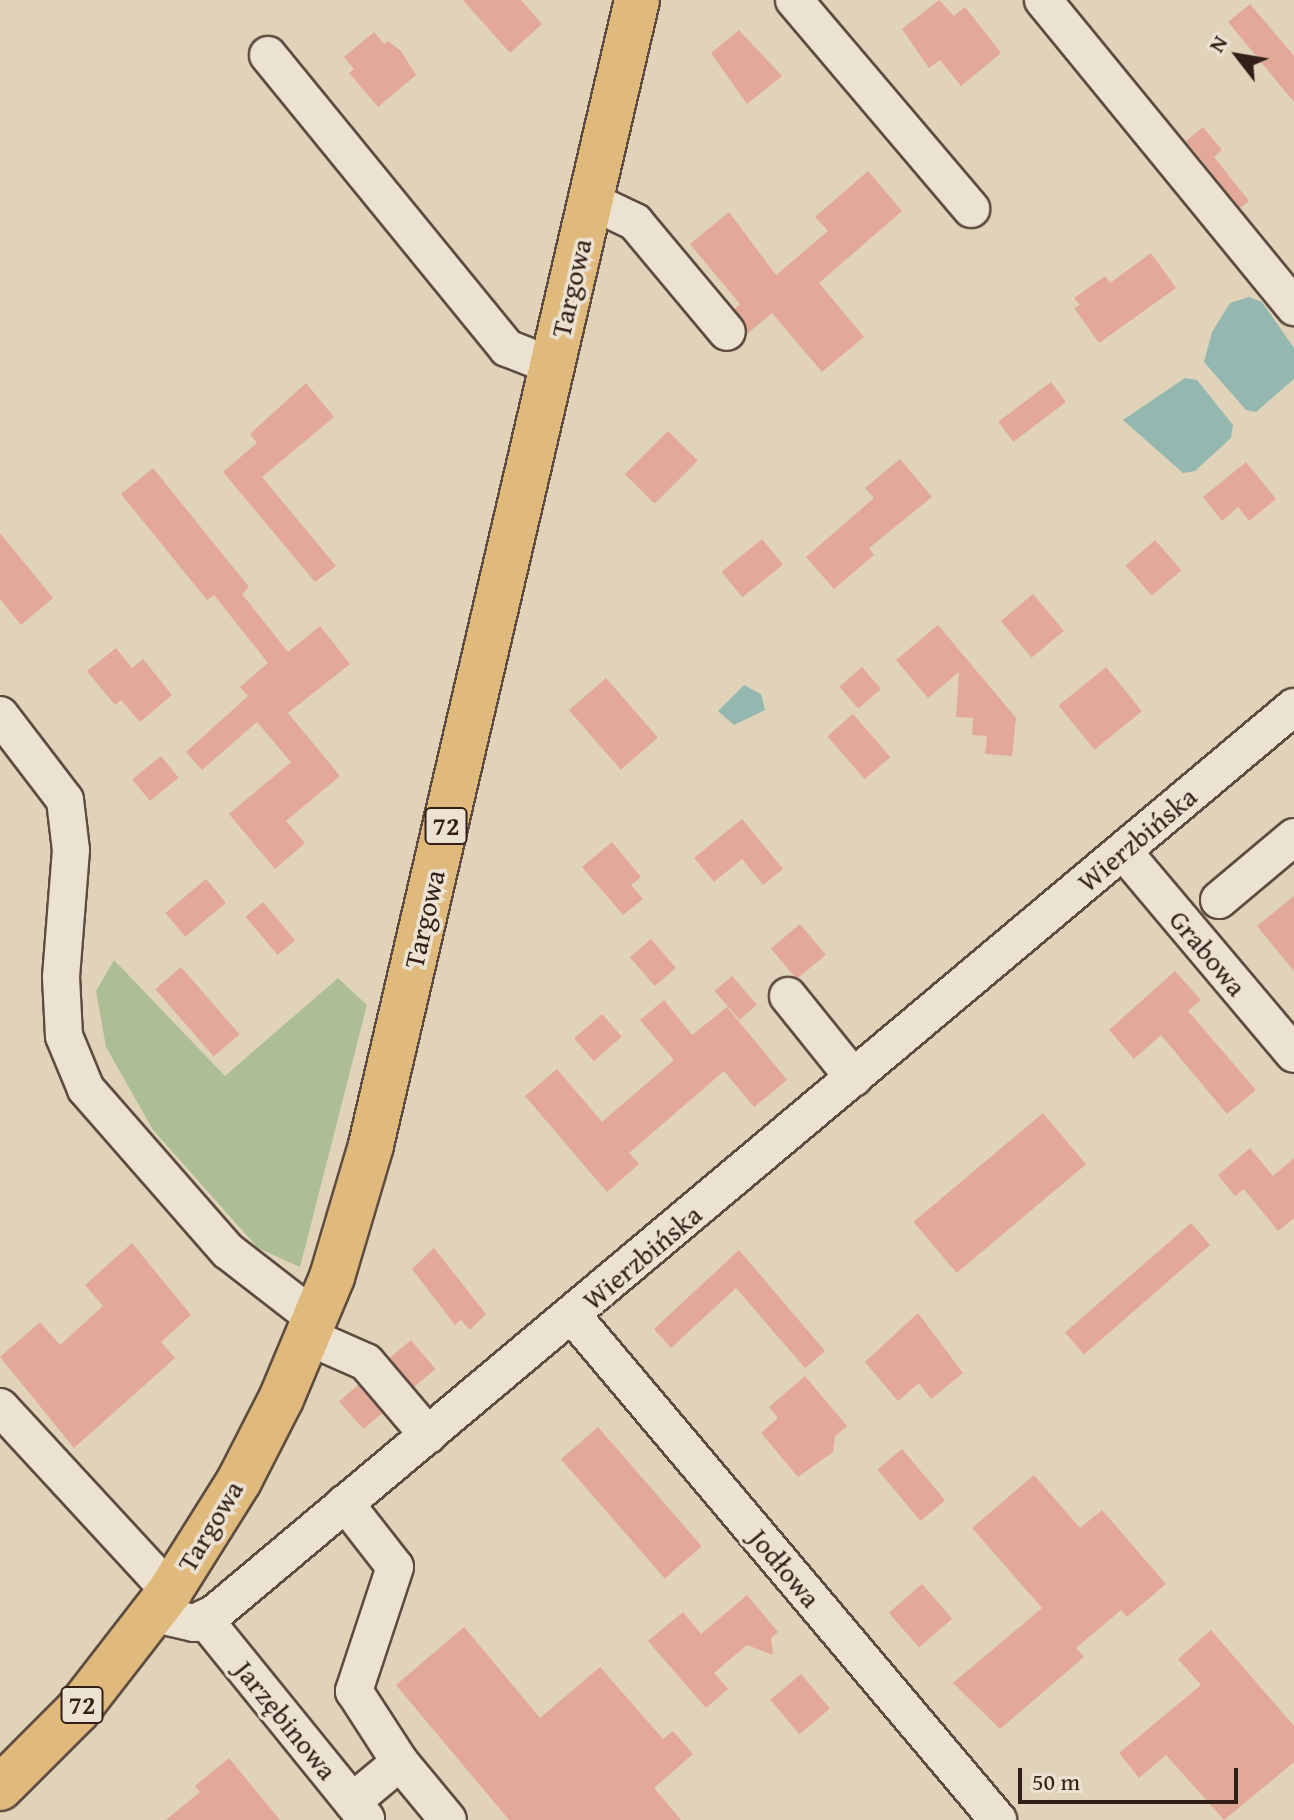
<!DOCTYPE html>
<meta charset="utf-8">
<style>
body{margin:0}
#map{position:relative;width:1294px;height:1820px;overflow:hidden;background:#e0d3ba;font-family:"Gentium Book Plus",serif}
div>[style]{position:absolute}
.green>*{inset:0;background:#adbe94}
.water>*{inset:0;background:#94b8af}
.building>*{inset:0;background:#e3a898;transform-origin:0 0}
.roads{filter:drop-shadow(2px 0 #5e4c40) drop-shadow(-2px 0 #5e4c40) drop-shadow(0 2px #5e4c40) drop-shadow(0 -2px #5e4c40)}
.minor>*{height:36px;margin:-18px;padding:0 18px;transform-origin:18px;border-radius:18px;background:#ebe2d2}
.major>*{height:44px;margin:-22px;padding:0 22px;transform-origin:22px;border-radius:22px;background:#e0ba7d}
span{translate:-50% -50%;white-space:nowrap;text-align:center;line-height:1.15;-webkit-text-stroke:7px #ebe2d2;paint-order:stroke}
.shield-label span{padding:2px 6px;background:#ebe2d2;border:2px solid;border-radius:6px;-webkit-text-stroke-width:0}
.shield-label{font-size:26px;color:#331f17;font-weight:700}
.street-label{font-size:28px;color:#331f17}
.north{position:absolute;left:1198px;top:16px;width:80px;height:80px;-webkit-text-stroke:6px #ebe2d2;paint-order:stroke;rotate:301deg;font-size:22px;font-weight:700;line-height:32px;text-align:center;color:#331f17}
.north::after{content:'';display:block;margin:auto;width:28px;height:36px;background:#331f17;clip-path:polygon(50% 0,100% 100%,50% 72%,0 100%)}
.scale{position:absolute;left:1018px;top:1768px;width:220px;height:36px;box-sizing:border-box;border:4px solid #331f17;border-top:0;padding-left:10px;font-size:24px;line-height:28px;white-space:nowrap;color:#331f17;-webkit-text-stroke:6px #ebe2d2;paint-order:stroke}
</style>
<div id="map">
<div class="green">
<div style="clip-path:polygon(114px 960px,225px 1076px,338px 978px,367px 1005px,300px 1267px,258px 1248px,153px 1130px,106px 1047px,96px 991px)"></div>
</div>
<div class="water">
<div style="clip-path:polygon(1249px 297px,1262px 302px,1294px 348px,1294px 379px,1256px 412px,1246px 410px,1204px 362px,1212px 332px,1230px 303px)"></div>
<div style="clip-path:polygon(1185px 378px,1197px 380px,1233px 425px,1231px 438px,1195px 471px,1183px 473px,1123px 420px)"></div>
<div style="clip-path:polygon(744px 685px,761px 694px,765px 710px,734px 725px,718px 711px)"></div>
</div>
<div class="building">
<div style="clip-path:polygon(463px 0,521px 0,542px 24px,510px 53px)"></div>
<div style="clip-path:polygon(939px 0,954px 16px,965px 7px,1001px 53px,961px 86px,940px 60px,929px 68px,902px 29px)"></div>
<div style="clip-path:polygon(1250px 4px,1294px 56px,1294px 102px,1228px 22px)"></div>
<div style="clip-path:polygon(739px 30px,782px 76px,747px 104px,711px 53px)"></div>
<div style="clip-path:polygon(374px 32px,384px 44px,388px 41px,401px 51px,416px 75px,378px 107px,349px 73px,354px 69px,344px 57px)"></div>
<div style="clip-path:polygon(1203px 127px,1222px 150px,1214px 157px,1249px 201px,1240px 208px,1186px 141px)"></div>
<div style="clip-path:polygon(868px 171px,902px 211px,819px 283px,864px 337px,822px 372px,772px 313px,747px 334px,735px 309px,740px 304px,690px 244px,729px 212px,776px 275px,828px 231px,815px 217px)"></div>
<div style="clip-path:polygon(1151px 253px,1176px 288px,1099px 343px,1074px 308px,1080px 305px,1074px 298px,1105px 276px,1110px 283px)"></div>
<div style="left:1051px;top:382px;width:25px;height:66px;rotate:53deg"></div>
<div style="clip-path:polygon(306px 383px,334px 417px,262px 477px,336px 566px,315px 582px,223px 472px,257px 443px,250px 434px)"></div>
<div style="left:668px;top:431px;width:42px;height:61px;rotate:45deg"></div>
<div style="clip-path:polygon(900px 459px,932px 497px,869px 548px,874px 555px,834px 589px,806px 557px,874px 498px,865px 488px)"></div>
<div style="clip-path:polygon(1246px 462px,1276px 499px,1249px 521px,1238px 507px,1222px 521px,1203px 497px)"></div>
<div style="clip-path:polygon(153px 468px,249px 587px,242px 594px,288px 652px,320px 626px,350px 664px,288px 713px,340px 776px,286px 821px,305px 843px,275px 869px,229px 814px,291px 762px,257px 722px,202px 770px,186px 752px,248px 696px,240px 687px,268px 663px,214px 595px,207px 600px,121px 494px)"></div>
<div style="clip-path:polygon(0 533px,53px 598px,21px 625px,0 599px)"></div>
<div style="left:762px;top:539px;width:33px;height:52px;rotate:51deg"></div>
<div style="left:1155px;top:540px;width:40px;height:39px;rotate:49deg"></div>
<div style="left:1033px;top:594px;width:48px;height:42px;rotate:50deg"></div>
<div style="clip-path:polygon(938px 625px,1016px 718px,1012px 756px,985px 754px,987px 736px,972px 735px,973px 718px,956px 717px,959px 672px,928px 698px,896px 660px)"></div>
<div style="clip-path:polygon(116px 648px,132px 668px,143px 659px,172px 695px,140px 722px,121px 700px,115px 705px,87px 671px)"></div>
<div style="left:862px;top:667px;width:29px;height:30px;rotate:49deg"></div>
<div style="left:1106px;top:667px;width:57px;height:61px;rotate:51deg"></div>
<div style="left:606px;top:678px;width:79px;height:49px;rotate:49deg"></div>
<div style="left:853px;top:714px;width:57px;height:34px;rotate:49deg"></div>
<div style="left:161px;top:756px;width:28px;height:37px;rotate:51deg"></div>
<div style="clip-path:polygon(742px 819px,783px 869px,763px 885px,742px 859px,714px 882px,694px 858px)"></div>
<div style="clip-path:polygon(612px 842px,641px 877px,631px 885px,643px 899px,623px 915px,582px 867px)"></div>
<div style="left:206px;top:879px;width:31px;height:53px;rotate:50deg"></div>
<div style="clip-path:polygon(1294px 896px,1294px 971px,1257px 926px)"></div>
<div style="left:263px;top:902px;width:50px;height:23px;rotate:50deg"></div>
<div style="left:800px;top:924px;width:40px;height:38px;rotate:50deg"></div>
<div style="left:651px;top:939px;width:38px;height:28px;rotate:49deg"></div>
<div style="left:181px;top:967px;width:89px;height:34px;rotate:49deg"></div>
<div style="clip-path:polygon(1175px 971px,1201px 1000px,1188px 1011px,1256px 1090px,1227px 1114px,1161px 1035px,1134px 1059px,1109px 1030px)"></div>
<div style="left:732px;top:976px;width:38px;height:23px;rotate:49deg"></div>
<div style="clip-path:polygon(664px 1000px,692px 1035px,727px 1007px,787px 1080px,754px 1107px,724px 1071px,629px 1153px,639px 1164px,607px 1192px,525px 1096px,557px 1069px,602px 1122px,674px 1060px,640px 1020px)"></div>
<div style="left:602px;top:1014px;width:30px;height:37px;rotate:49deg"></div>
<div style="left:1043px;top:1113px;width:67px;height:169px;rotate:50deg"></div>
<div style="clip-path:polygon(1250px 1148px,1273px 1176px,1294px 1158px,1294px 1218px,1278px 1231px,1244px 1189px,1235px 1196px,1218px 1175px)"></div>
<div style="left:1191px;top:1223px;width:29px;height:167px;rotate:49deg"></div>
<div style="clip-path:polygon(132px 1243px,191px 1315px,161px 1342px,175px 1358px,74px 1448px,0 1357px,40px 1322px,60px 1345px,103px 1306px,85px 1285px)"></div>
<div style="clip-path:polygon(434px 1248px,486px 1314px,470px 1330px,461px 1320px,455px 1325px,412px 1269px)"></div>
<div style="clip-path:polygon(739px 1250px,825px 1351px,805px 1368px,736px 1288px,671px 1348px,654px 1329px)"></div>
<div style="clip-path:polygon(918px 1313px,963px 1373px,931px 1399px,919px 1383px,898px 1401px,865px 1362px)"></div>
<div style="left:411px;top:1340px;width:38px;height:28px;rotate:50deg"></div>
<div style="clip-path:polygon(805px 1376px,847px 1426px,835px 1436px,833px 1452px,798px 1477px,761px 1433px,778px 1418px,769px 1407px)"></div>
<div style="left:358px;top:1385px;width:37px;height:25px;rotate:49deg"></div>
<div style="left:598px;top:1427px;width:158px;height:49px;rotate:49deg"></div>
<div style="left:902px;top:1449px;width:67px;height:32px;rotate:50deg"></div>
<div style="clip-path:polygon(1034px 1475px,1080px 1528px,1102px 1510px,1166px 1584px,1127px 1617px,1121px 1610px,1076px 1648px,1084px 1657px,1000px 1729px,953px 1683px,1042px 1608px,972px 1528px)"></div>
<div style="left:922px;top:1584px;width:46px;height:44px;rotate:49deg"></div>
<div style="clip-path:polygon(747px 1595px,778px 1632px,771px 1638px,773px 1655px,747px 1645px,714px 1673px,728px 1689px,706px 1708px,648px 1641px,683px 1612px,701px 1634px)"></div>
<div style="clip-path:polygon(464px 1627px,540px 1718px,600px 1667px,663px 1739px,673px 1731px,693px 1754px,654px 1788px,681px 1820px,509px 1820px,396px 1685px)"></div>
<div style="clip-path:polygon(1211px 1630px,1294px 1726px,1294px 1762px,1224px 1820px,1166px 1755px,1139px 1778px,1119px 1753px,1201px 1685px,1178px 1659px)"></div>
<div style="left:801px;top:1674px;width:45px;height:40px;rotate:50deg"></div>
<div style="clip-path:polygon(229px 1758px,280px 1820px,166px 1820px,200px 1792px,195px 1786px)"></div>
</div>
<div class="roads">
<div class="minor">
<div style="left:794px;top:0;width:274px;rotate:49.7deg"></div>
<div style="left:1043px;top:0;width:397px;rotate:50.7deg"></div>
<div style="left:268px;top:55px;width:378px;rotate:50.8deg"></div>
<div style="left:507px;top:348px;width:49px;rotate:21.4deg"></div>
<div style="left:591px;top:201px;width:49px;rotate:25.5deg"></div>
<div style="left:635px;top:222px;width:143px;rotate:50.1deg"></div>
<div style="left:0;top:715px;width:107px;rotate:52.6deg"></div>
<div style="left:65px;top:800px;width:50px;rotate:83.2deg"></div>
<div style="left:71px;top:850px;width:127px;rotate:94.5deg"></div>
<div style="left:61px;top:977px;width:59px;rotate:87.1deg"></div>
<div style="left:64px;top:1036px;width:57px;rotate:67.5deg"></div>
<div style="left:86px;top:1089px;width:215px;rotate:48.8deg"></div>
<div style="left:228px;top:1251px;width:113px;rotate:37.8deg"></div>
<div style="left:1123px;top:851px;width:265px;rotate:49.9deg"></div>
<div style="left:1219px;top:900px;width:98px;rotate:-40deg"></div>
<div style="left:788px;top:996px;width:105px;rotate:51.2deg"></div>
<div style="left:572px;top:1315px;width:661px;rotate:49.85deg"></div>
<div style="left:309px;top:1337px;width:62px;rotate:23.7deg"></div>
<div style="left:366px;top:1362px;width:96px;rotate:49.7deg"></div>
<div style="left:0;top:1407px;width:251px;rotate:47.3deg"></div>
<div style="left:345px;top:1503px;width:81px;rotate:52deg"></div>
<div style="left:395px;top:1567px;width:131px;rotate:108.3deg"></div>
<div style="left:354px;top:1691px;width:85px;rotate:57.1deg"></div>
<div style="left:400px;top:1762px;width:62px;rotate:140.2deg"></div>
<div style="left:155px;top:1614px;width:40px;rotate:13deg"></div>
<div style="left:194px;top:1623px;width:23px;rotate:-25deg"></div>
<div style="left:215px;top:1613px;width:1409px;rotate:-40.02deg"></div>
<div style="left:205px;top:1620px;width:256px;rotate:51deg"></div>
<div style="left:400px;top:1762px;width:75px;rotate:50.4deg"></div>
</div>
<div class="major">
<div style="left:0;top:1788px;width:109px;rotate:-45deg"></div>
<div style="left:77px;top:1711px;width:152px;rotate:-52.2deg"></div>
<div style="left:170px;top:1591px;width:130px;rotate:-57.9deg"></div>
<div style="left:239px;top:1481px;width:92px;rotate:-62.9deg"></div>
<div style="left:281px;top:1399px;width:132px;rotate:-67.3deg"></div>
<div style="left:332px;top:1277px;width:138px;rotate:-73.5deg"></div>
<div style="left:371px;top:1145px;width:1175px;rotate:-76.92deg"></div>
</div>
</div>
<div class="shield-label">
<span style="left:446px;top:826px">72</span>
<span style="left:82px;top:1705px">72</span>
</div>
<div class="street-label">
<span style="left:571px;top:288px;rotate:-77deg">Targowa</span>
<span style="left:1137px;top:839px;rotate:-40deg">Wierzbińska</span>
<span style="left:424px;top:919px;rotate:-77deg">Targowa</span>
<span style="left:1208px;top:953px;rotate:50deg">Grabowa</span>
<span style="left:642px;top:1257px;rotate:-40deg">Wierzbińska</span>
<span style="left:210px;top:1526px;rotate:-59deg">Targowa</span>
<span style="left:785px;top:1568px;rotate:50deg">Jodłowa</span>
<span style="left:286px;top:1720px;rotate:51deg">Jarzębinowa</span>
</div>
<div class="north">N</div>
<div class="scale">50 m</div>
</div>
